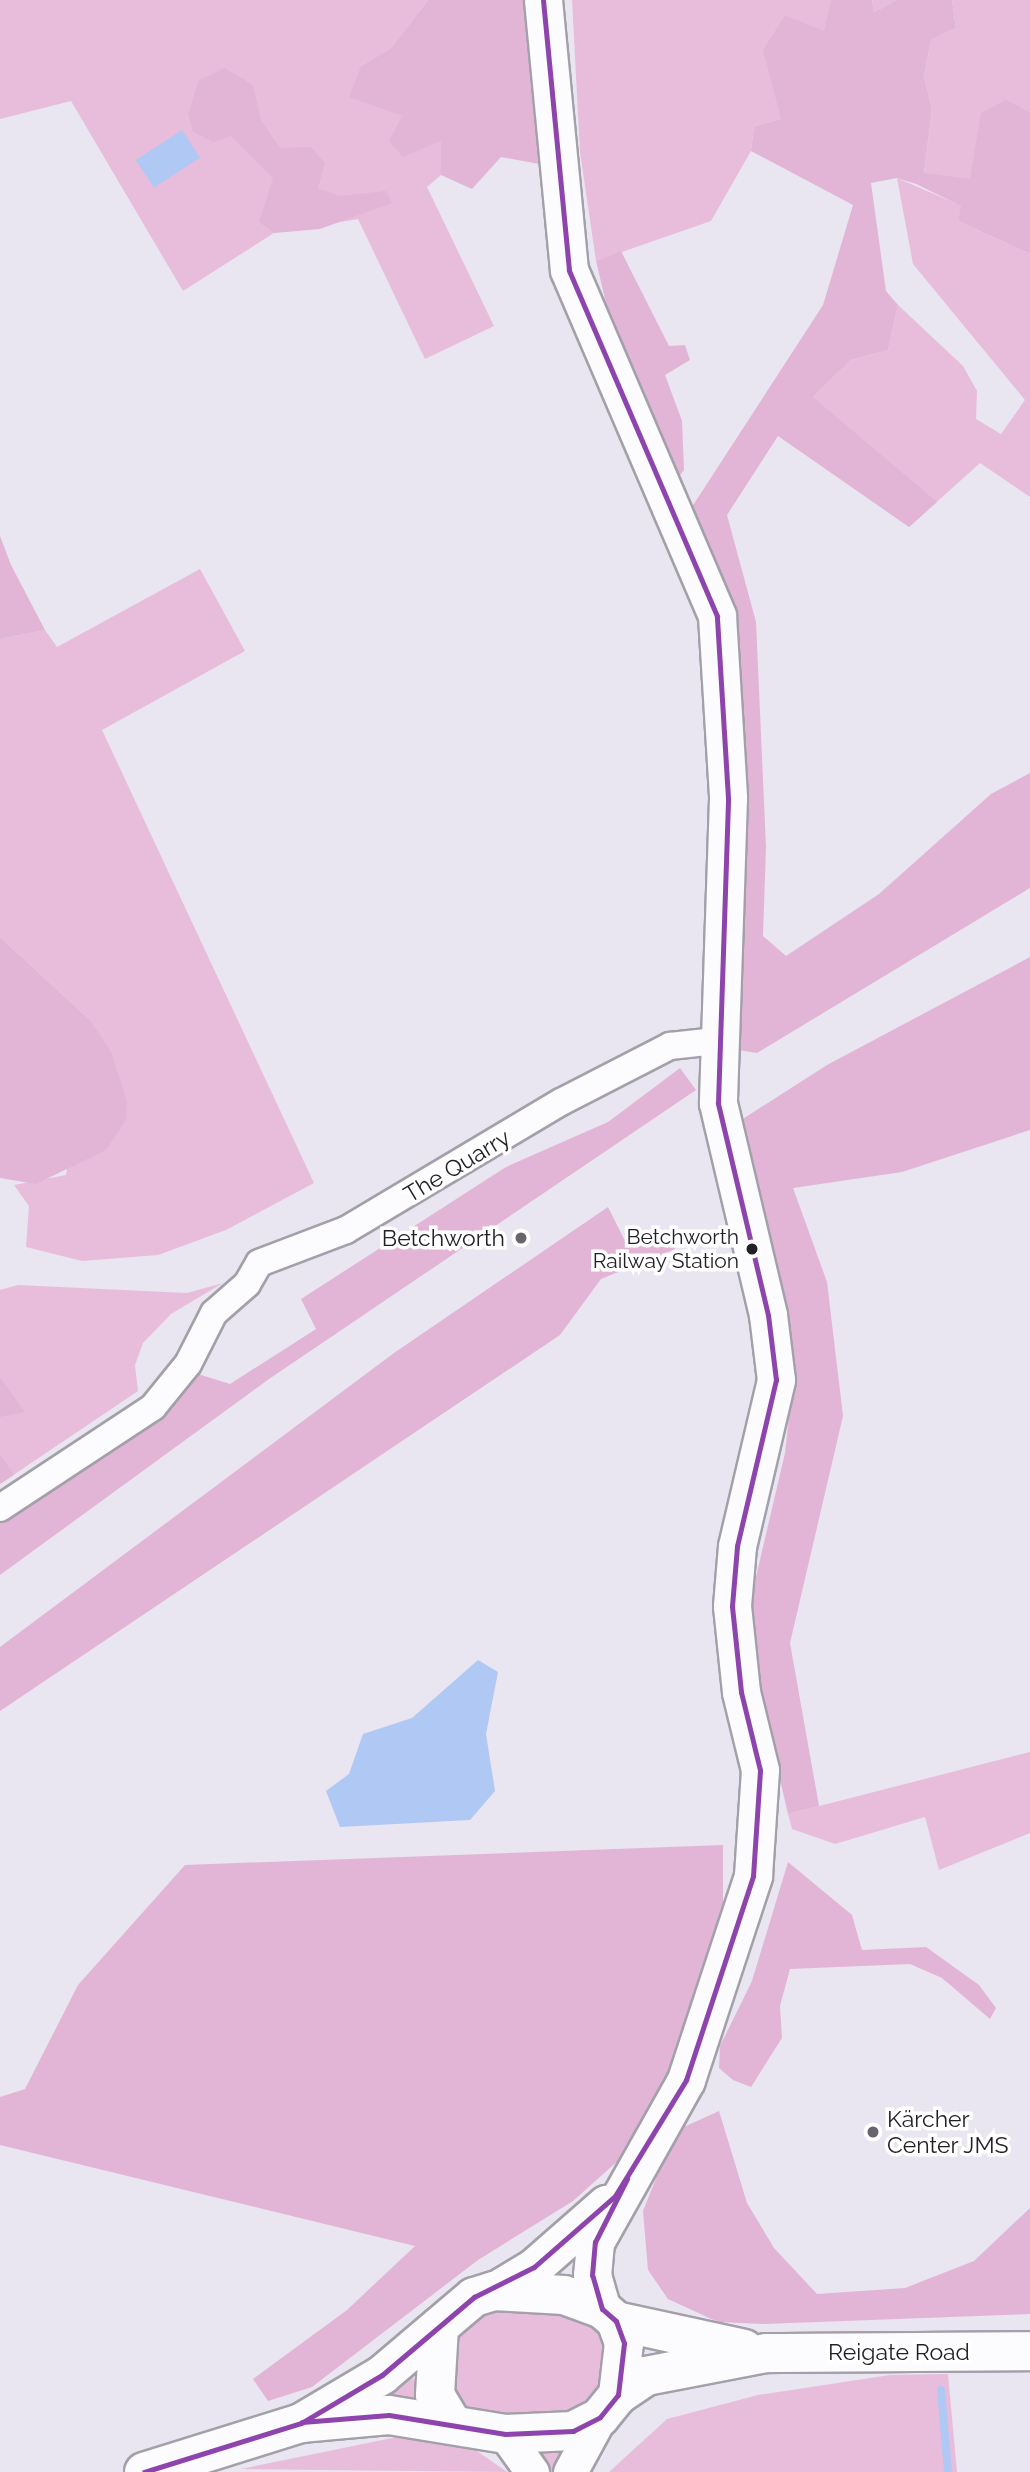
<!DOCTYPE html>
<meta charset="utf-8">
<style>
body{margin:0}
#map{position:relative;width:1030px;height:2472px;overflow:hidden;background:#e9e5f1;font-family:Raleway,sans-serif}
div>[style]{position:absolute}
.green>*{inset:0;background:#e8bddc}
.forest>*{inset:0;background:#e2b5d6}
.water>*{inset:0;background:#b0c8f4;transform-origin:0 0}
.stream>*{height:8px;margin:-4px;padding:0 4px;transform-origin:4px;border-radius:4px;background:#b0c8f4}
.roads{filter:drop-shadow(2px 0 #a3a0aa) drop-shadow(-2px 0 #a3a0aa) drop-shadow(0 2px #a3a0aa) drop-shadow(0 -2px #a3a0aa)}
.minor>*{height:26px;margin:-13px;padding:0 13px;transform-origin:13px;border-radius:13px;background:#fcfbfd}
.tertiary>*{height:33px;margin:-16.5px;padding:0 16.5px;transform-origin:16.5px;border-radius:16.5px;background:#fcfbfd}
.secondary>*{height:37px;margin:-18.5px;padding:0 18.5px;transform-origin:18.5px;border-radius:18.5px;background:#fcfbfd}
.primary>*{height:38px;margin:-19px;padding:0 19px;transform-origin:19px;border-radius:19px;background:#fcfbfd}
.bus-1>*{height:5px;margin:-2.5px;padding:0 2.5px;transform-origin:2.5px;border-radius:2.5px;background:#8e44ad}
.dots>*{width:19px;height:19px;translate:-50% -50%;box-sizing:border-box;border:4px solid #fff;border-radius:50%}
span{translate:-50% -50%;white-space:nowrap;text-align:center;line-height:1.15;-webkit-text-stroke:7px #fff;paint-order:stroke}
.bus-label{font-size:21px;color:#221f28}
.right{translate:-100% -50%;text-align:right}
.street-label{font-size:23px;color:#221f28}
.poi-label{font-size:23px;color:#221f28}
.left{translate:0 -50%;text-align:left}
</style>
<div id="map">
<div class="green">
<div style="clip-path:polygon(0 0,428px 0,391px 48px,361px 66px,402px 116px,441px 141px,441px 175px,427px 187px,494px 326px,425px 359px,358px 219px,274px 233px,183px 291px,71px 101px,0 119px)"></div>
<div style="clip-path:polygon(572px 0,831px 0,825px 32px,781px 119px,754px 126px,751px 151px,711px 221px,596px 261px,580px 152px)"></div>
<div style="clip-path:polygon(872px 0,897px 0,874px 12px)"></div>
<div style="clip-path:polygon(952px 0,1030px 0,1030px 112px,1006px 101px,970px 180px,924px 174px,932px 109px,924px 76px,931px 40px,956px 28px)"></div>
<div style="clip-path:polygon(897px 178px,962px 206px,958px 221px,1030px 254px,1030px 497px,980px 463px,909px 527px,813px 397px,851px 360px,888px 350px,898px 305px,963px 366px,977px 391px,976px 419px,1001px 434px,1025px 400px,913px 264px)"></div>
<div style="clip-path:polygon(200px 569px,245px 651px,102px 730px,314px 1183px,226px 1230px,158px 1255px,82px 1261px,26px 1247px,29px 1206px,14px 1185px,66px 1175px,90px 1020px,0 937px,0 639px,45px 630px,57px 647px)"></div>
<div style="clip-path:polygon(223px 1283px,171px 1314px,143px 1343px,135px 1365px,138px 1391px,0 1484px,0 1290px,18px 1285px,187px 1293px)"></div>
<div style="clip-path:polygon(1030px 1752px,1030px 1833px,939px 1870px,925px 1817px,835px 1844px,792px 1829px,788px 1814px)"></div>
<div style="clip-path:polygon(494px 2307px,559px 2311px,590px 2323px,609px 2343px,600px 2393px,580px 2411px,498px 2420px,466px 2406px,449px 2378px,451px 2343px,471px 2316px)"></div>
<div style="clip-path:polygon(410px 2371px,424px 2405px,374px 2403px)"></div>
<div style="clip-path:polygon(948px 2374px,957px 2472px,609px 2472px,667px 2419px,758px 2395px,890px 2375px)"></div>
<div style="clip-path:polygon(397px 2437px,477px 2451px,507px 2472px,241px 2469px)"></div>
<div style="clip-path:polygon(577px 2437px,559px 2472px,548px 2472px,535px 2446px)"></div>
</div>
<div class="forest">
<div style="clip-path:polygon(428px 0,535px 0,545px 165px,501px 157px,472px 189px,441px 175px,441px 141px,403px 157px,389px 141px,402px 116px,349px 97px,361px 66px,391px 48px)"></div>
<div style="clip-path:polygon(831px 0,872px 0,874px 12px,897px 0,952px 0,956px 28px,931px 40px,924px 76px,932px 109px,924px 173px,970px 179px,981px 113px,1006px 100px,1030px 112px,1030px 254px,958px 221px,961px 206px,916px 184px,897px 178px,871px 183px,886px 291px,898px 305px,888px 350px,851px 360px,813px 397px,937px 502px,909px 527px,778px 436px,727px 515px,756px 622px,766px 847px,763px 936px,786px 956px,879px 894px,991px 794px,1030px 773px,1030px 888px,757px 1053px,725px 1048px,739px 797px,688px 513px,823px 305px,853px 205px,751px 151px,754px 126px,781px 119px,763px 50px,785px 15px,824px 31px)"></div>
<div style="clip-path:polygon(225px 68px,253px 85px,261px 120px,280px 148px,311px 147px,325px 163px,318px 188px,339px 196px,386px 191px,392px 203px,320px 229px,274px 233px,259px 222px,273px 178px,231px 136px,213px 142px,193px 132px,188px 114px,199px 80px)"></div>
<div style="clip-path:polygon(621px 251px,669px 346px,685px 345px,690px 360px,665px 375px,682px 421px,684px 470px,675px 482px,612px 328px,596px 261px)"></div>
<div style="clip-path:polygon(0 536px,11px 565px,45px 630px,0 639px)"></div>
<div style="clip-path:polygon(0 937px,90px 1020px,111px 1052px,127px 1101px,126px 1120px,106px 1150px,36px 1184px,0 1178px)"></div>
<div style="clip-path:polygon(1030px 957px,1030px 1130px,902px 1172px,793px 1188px,827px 1282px,843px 1416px,790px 1643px,819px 1806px,788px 1814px,755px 1671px,752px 1594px,785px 1453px,792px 1389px,738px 1122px,827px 1065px)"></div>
<div style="clip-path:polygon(680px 1068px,696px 1090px,269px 1379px,0 1575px,0 1522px,146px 1425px,198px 1374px,230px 1384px,316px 1329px,301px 1299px,506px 1167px,608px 1122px)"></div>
<div style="clip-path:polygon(608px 1207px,625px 1241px,662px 1231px,675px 1249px,601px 1279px,560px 1335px,0 1711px,0 1647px,394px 1353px)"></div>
<div style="clip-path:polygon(0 1377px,25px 1412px,0 1417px)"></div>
<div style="clip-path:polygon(0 1454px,14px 1475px,0 1484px)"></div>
<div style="clip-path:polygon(723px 1845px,723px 1938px,663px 2086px,629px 2151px,573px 2201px,478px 2260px,312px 2387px,268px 2401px,253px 2379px,347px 2310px,415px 2246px,0 2145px,0 2097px,25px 2089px,78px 1985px,185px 1865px)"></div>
<div style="clip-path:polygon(788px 1862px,852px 1915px,862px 1950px,926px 1947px,979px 1985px,996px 2008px,990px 2019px,942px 1978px,910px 1964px,790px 1969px,780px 2006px,782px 2038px,751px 2087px,733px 2080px,719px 2068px,720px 2046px,752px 1981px)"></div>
<div style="clip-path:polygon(719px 2111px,747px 2203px,774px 2248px,817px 2294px,905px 2288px,974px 2261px,1030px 2208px,1030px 2314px,764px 2324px,718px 2322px,668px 2299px,648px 2270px,643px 2211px,675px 2131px)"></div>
</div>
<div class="water">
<div style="left:182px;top:130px;width:33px;height:55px;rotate:57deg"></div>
<div style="clip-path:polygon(478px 1660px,498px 1672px,486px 1734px,495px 1791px,470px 1820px,340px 1827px,326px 1791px,349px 1774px,363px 1734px,412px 1718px)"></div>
</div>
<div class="stream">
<div style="left:941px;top:2390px;width:82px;rotate:85.1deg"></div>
</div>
<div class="roads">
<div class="minor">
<div style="left:0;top:1508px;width:183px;rotate:-33.4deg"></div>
<div style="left:153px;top:1407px;width:55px;rotate:-50.9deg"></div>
<div style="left:188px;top:1364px;width:57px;rotate:-63deg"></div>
<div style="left:214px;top:1313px;width:44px;rotate:-41.3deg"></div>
<div style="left:247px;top:1284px;width:24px;rotate:-60deg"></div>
<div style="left:259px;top:1263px;width:93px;rotate:-20.8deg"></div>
<div style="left:346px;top:1230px;width:250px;rotate:-30.8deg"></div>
<div style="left:561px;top:1102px;width:123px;rotate:-27.2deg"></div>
<div style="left:670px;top:1046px;width:46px;rotate:-6.2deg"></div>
</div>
<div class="tertiary">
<div style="left:505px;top:2434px;width:47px;rotate:54.6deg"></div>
<div style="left:570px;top:2472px;width:63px;rotate:-61.4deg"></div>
</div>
<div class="secondary">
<div style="left:543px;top:0;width:271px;rotate:84.5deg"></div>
<div style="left:569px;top:270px;width:376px;rotate:66.8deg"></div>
<div style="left:717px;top:616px;width:182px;rotate:86.5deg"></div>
<div style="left:728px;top:798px;width:305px;rotate:91.9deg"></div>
<div style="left:718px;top:1103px;width:218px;rotate:76.7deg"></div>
<div style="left:768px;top:1315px;width:65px;rotate:83deg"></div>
<div style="left:776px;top:1380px;width:171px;rotate:103.2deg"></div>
<div style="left:737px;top:1546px;width:60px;rotate:94.8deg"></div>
<div style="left:732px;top:1606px;width:86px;rotate:84deg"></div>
<div style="left:741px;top:1692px;width:80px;rotate:76.3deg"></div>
<div style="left:760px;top:1770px;width:106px;rotate:93.8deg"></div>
<div style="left:753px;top:1876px;width:215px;rotate:108.2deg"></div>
<div style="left:686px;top:2080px;width:186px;rotate:119.3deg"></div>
<div style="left:595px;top:2242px;width:33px;rotate:95deg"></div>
<div style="left:592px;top:2275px;width:35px;rotate:74deg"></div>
<div style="left:494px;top:2291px;width:47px;rotate:-31deg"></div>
<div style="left:534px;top:2267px;width:96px;rotate:-41.2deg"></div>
</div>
<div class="primary">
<div style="left:616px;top:2321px;width:131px;rotate:12.3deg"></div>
<div style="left:439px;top:2327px;width:68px;rotate:93.4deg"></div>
<div style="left:435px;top:2395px;width:33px;rotate:59deg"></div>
<div style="left:618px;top:2395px;width:34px;rotate:-34deg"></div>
<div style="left:646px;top:2376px;width:123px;rotate:-10.8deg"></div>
<div style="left:767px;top:2353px;width:263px;rotate:-0.4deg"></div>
<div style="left:144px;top:2472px;width:164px;rotate:-17.3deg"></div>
<div style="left:301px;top:2423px;width:88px;rotate:-5.2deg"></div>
<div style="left:389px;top:2415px;width:118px;rotate:9.3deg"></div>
<div style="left:505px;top:2434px;width:68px;rotate:-2.5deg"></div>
<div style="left:573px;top:2431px;width:30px;rotate:-27deg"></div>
<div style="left:600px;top:2417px;width:28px;rotate:-51deg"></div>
<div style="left:618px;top:2395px;width:52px;rotate:-83.4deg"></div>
<div style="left:624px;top:2343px;width:23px;rotate:-110deg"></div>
<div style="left:616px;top:2321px;width:18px;rotate:-139deg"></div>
<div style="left:602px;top:2309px;width:40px;rotate:-159.8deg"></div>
<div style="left:564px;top:2295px;width:70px;rotate:-176.7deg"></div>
<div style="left:494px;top:2291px;width:21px;rotate:163deg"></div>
<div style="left:474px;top:2297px;width:121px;rotate:139.7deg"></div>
<div style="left:382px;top:2375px;width:94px;rotate:149.3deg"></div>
</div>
</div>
<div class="bus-1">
<div style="left:602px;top:2309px;width:35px;rotate:-106deg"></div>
<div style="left:592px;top:2275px;width:33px;rotate:-85deg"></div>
<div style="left:595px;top:2242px;width:71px;rotate:-63.1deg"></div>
<div style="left:302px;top:2422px;width:87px;rotate:-4.6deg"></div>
<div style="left:389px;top:2415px;width:118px;rotate:9.3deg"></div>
<div style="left:505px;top:2434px;width:68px;rotate:-2.5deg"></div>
<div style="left:573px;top:2431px;width:30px;rotate:-27deg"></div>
<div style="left:600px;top:2417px;width:28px;rotate:-51deg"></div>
<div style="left:618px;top:2395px;width:52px;rotate:-83.4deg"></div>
<div style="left:624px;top:2343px;width:23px;rotate:-110deg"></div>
<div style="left:616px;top:2321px;width:18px;rotate:-139deg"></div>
<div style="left:144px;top:2472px;width:164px;rotate:-17.3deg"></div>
<div style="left:301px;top:2423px;width:94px;rotate:-30.7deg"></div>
<div style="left:382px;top:2375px;width:121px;rotate:-40.3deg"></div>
<div style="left:474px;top:2297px;width:67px;rotate:-26.6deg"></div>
<div style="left:534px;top:2267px;width:108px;rotate:-41.2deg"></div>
<div style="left:615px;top:2196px;width:136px;rotate:-58.5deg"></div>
<div style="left:686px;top:2080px;width:215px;rotate:-71.8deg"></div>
<div style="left:753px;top:1876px;width:106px;rotate:-86.2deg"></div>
<div style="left:760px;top:1770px;width:80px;rotate:-103.7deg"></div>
<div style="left:741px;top:1692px;width:86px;rotate:-96deg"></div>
<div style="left:732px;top:1606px;width:60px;rotate:-85.2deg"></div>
<div style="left:737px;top:1546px;width:171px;rotate:-76.8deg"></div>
<div style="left:776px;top:1380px;width:65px;rotate:-97deg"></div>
<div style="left:768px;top:1315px;width:218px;rotate:-103.3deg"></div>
<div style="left:718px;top:1103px;width:305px;rotate:-88.1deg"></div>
<div style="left:728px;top:798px;width:182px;rotate:-93.5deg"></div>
<div style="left:717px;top:616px;width:376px;rotate:-113.2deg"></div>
<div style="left:569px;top:270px;width:271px;rotate:-95.5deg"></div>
</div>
<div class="dots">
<div style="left:521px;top:1238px;background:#68646e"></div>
<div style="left:752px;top:1249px;background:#221f28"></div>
<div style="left:873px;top:2132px;background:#68646e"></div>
</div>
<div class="bus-label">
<span class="right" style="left:739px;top:1249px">Betchworth<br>Railway Station</span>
</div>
<div class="street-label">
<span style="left:457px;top:1166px;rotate:-31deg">The Quarry</span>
<span style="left:899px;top:2352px">Reigate Road</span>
</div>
<div class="poi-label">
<span class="right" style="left:505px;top:1238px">Betchworth</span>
<span class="left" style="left:887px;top:2132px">Kärcher<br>Center JMS</span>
</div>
</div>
